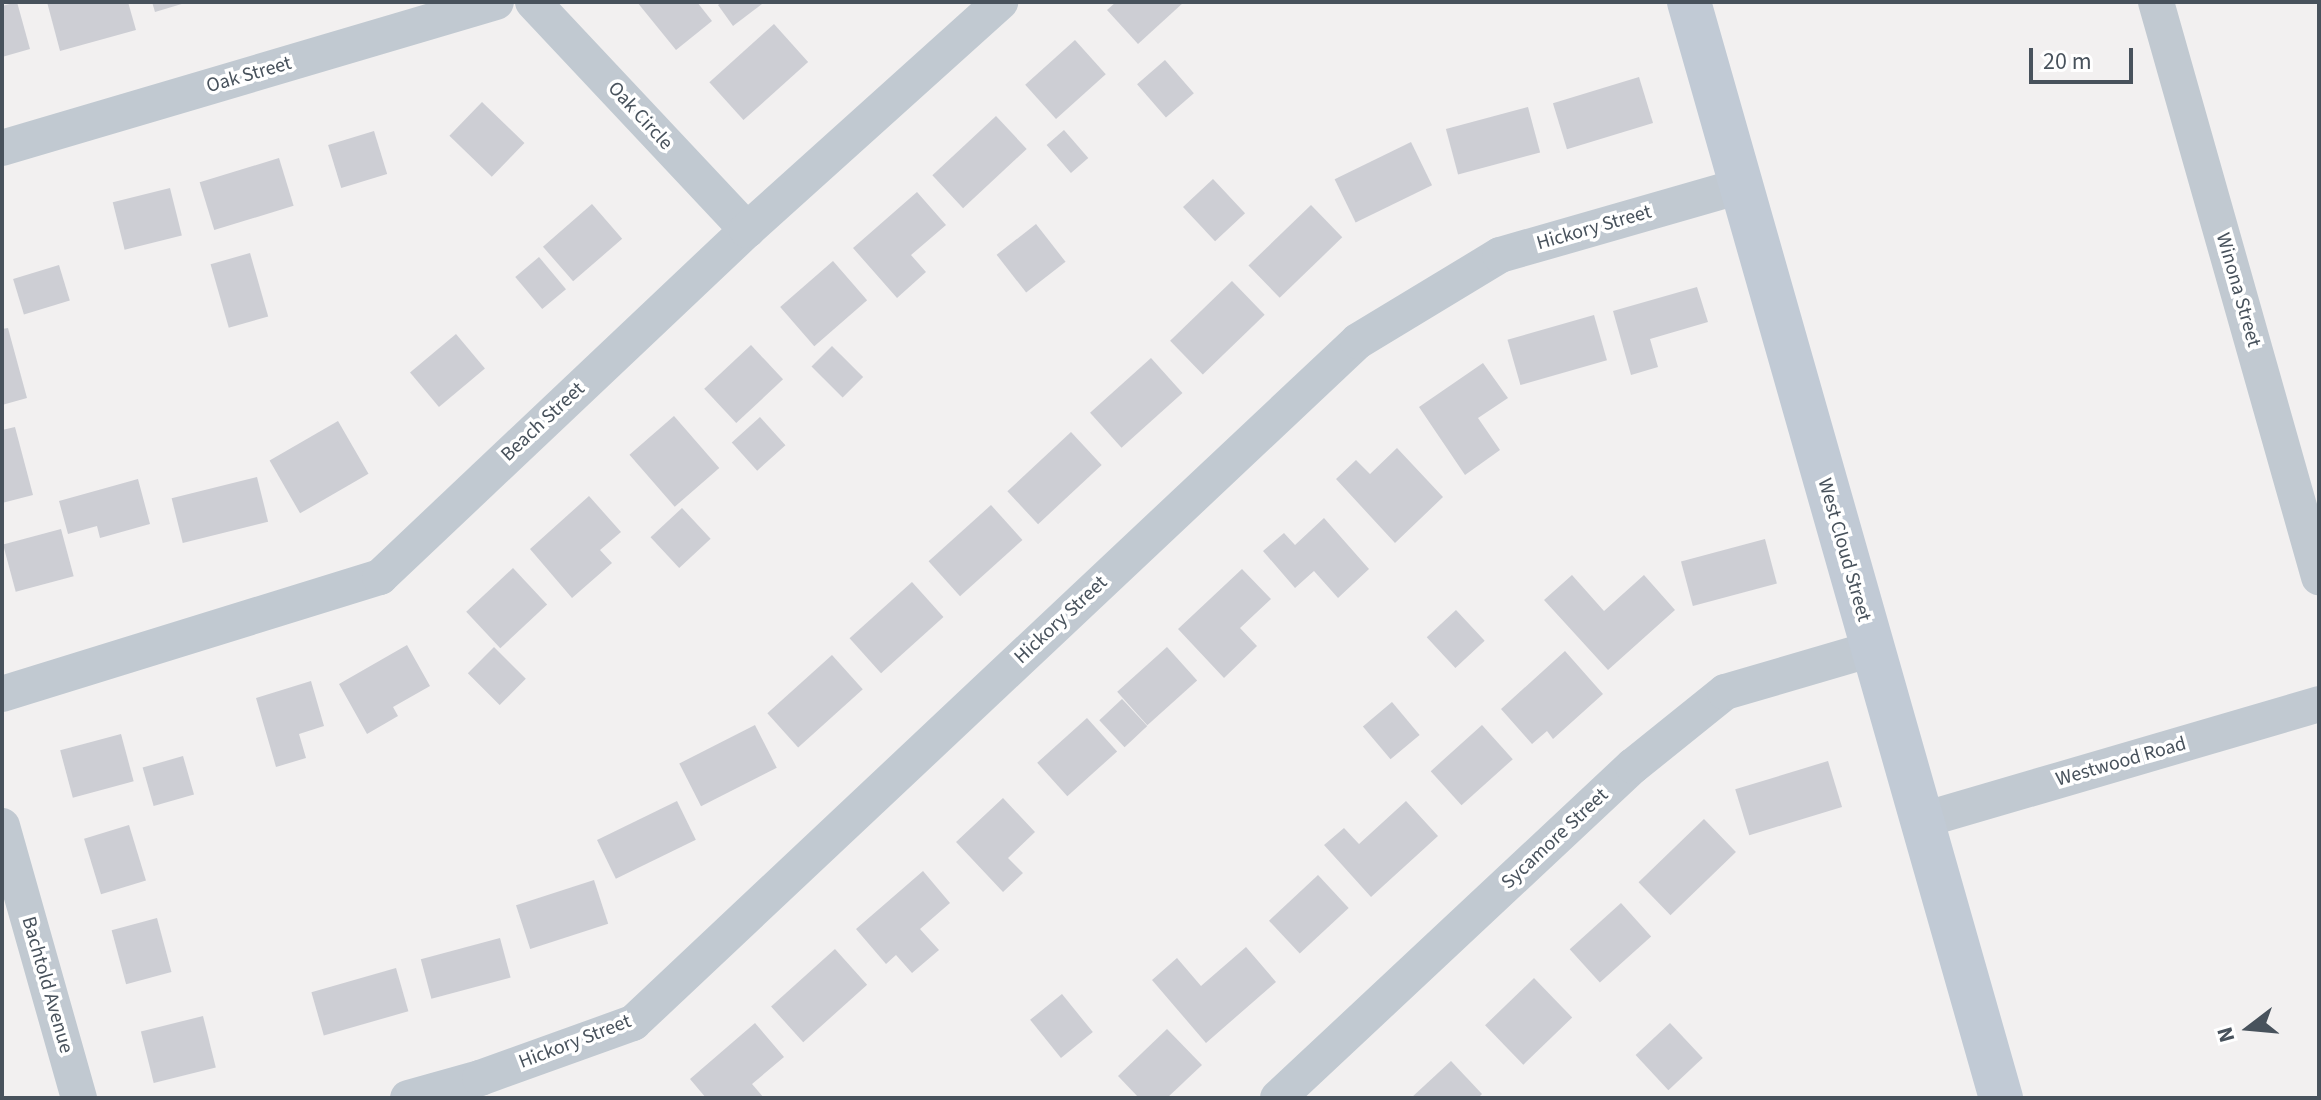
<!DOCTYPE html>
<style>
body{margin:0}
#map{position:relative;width:2321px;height:1100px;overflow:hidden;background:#f2f0f0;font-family:"Source Sans 3",sans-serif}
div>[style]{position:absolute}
.building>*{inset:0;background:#cdced4;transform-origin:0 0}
.street>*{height:36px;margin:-18px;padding:0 18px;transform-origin:18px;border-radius:18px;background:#c1c9d1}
.secondary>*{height:44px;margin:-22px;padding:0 22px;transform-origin:22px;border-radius:22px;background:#c1cad5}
span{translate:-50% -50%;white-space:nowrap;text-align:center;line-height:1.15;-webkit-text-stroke:7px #fff;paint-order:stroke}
.street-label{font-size:20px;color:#48525c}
.frame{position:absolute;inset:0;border:4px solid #48525c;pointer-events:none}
.north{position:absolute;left:2209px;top:988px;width:80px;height:80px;-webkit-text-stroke:6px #fff;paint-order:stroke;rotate:254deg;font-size:22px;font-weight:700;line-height:32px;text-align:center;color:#48525c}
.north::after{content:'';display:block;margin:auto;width:28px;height:36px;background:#48525c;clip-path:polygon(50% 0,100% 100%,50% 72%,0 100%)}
.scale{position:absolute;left:2029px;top:48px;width:104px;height:36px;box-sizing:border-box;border:4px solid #48525c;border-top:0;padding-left:10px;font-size:24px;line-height:28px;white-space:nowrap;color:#48525c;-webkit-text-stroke:6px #fff;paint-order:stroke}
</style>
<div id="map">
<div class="building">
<div style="clip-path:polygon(17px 2px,30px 49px,2px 57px,2px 6px)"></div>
<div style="clip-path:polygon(47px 2px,128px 2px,136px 30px,60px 51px)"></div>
<div style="clip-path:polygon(152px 2px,185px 2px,185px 3px,155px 12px)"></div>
<div style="clip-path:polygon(637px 2px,697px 2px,712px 21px,676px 50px)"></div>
<div style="clip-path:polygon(722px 2px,761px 2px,762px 4px,733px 26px,718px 5px)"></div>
<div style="clip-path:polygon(1116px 2px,1184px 2px,1138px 44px,1107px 10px)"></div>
<div style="left:774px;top:24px;width:51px;height:87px;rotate:48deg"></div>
<div style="left:1075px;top:40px;width:46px;height:67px;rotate:48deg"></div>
<div style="left:1165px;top:60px;width:44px;height:37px;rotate:49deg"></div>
<div style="left:1639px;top:77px;width:48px;height:90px;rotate:73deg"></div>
<div style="left:482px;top:102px;width:59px;height:47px;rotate:44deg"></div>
<div style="left:1528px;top:107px;width:47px;height:85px;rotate:75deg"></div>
<div style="left:996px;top:116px;width:45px;height:87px;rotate:47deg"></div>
<div style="left:1064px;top:130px;width:37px;height:23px;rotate:49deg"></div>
<div style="left:374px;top:131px;width:45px;height:48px;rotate:73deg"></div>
<div style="left:1411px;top:142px;width:48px;height:85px;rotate:64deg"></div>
<div style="left:279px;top:158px;width:50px;height:83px;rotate:73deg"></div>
<div style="left:1213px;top:179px;width:47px;height:41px;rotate:47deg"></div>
<div style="left:170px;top:188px;width:49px;height:59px;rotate:76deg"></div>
<div style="clip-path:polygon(917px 192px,946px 225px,911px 255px,926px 272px,897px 298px,853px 248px)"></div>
<div style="left:592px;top:204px;width:46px;height:65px;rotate:49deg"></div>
<div style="left:1311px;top:205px;width:45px;height:87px;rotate:46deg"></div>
<div style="left:1036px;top:224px;width:48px;height:50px;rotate:52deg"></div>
<div style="left:250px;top:253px;width:66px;height:41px;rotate:74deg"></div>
<div style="left:539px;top:257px;width:42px;height:31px;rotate:50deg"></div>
<div style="left:833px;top:261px;width:52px;height:70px;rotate:49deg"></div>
<div style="left:59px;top:265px;width:37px;height:48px;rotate:73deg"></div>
<div style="left:1232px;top:281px;width:47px;height:86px;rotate:46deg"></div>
<div style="clip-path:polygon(1697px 287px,1708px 322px,1650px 339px,1658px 367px,1631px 375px,1613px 311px)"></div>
<div style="left:1594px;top:315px;width:47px;height:90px;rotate:74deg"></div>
<div style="clip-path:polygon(8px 328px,27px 398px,2px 405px,2px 329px)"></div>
<div style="left:456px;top:334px;width:45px;height:60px;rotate:50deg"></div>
<div style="left:751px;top:345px;width:47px;height:64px;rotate:47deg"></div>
<div style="left:832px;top:346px;width:44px;height:29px;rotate:45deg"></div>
<div style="left:1151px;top:358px;width:47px;height:82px;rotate:48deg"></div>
<div style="clip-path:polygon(1483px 363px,1508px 398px,1478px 418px,1500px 450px,1465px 475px,1419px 407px)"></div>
<div style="left:674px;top:416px;width:69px;height:59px;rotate:49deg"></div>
<div style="left:760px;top:417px;width:38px;height:38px;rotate:48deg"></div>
<div style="left:338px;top:421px;width:61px;height:79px;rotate:60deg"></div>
<div style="clip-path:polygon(15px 427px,33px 495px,2px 503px,2px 430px)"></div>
<div style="left:1071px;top:432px;width:45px;height:87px;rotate:47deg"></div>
<div style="clip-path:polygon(1397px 448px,1443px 497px,1395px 543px,1336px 479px,1356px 460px,1370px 474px)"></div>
<div style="left:257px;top:477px;width:46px;height:88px;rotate:76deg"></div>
<div style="clip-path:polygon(138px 479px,150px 524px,100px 538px,97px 526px,68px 534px,59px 501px)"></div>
<div style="clip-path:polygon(589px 496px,621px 532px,600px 550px,612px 563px,572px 598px,530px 549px)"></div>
<div style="left:991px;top:505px;width:47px;height:84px;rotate:48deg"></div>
<div style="left:682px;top:508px;width:42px;height:43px;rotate:47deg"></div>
<div style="clip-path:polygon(1324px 518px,1369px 569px,1338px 598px,1314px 571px,1295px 588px,1263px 551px,1284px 533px,1295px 545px)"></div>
<div style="left:61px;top:529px;width:49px;height:60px;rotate:75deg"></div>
<div style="left:1765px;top:539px;width:46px;height:87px;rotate:75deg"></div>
<div style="left:513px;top:568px;width:50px;height:64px;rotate:47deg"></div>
<div style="clip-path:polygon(1242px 569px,1271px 599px,1240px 628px,1257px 646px,1224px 678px,1178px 629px)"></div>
<div style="clip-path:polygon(1572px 575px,1604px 611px,1644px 575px,1675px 610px,1608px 670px,1544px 600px)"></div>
<div style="left:912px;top:582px;width:47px;height:84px;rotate:48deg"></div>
<div style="left:1456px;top:610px;width:42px;height:40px;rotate:47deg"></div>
<div style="clip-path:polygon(407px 645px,430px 686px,393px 707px,398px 716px,367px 734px,339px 684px)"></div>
<div style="left:494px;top:647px;width:45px;height:37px;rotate:45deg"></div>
<div style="left:1167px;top:647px;width:45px;height:67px;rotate:48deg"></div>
<div style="clip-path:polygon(1565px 651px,1603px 694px,1553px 739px,1547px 731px,1532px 744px,1501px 709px)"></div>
<div style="left:832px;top:655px;width:46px;height:87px;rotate:48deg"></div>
<div style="clip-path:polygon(311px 681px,324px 726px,299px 734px,306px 758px,276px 767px,256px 698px)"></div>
<div style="left:1122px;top:699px;width:37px;height:31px;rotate:47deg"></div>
<div style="left:1392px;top:702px;width:43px;height:38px;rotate:50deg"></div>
<div style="left:1087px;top:718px;width:45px;height:67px;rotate:48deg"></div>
<div style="left:755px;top:725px;width:48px;height:85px;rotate:63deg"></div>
<div style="left:1482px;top:725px;width:46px;height:69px;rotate:48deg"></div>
<div style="left:121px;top:734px;width:49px;height:63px;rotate:75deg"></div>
<div style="left:183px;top:756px;width:40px;height:42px;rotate:74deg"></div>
<div style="left:1828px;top:761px;width:48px;height:97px;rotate:73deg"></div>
<div style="clip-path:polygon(1003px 798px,1035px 832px,1008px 858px,1023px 873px,1003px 892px,956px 842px)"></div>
<div style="left:677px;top:801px;width:43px;height:89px;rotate:64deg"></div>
<div style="clip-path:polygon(1406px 801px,1438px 836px,1371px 897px,1324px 845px,1344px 828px,1359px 844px)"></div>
<div style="left:1704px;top:819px;width:46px;height:91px;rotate:46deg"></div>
<div style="left:129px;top:825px;width:58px;height:47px;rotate:73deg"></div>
<div style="clip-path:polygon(923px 871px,950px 903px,920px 929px,939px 950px,912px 973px,896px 955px,886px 964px,856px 929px)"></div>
<div style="left:1318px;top:875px;width:45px;height:67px;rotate:47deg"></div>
<div style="left:594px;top:880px;width:46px;height:82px;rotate:72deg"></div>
<div style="left:1621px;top:903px;width:45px;height:69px;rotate:48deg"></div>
<div style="left:157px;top:918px;width:56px;height:47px;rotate:75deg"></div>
<div style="left:500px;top:938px;width:41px;height:82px;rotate:75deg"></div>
<div style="clip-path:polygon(1246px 947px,1276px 982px,1206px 1043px,1152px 980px,1177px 958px,1201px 986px)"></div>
<div style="left:835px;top:949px;width:48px;height:86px;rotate:48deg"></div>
<div style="left:396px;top:968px;width:45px;height:88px;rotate:74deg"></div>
<div style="left:1534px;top:978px;width:55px;height:68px;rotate:46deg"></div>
<div style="left:1062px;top:994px;width:49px;height:41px;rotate:51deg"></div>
<div style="left:203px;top:1016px;width:53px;height:64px;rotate:76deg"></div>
<div style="clip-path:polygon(755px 1023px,784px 1057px,752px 1084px,764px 1098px,706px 1098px,690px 1079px)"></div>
<div style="left:1670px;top:1023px;width:48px;height:47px;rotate:47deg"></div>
<div style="clip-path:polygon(1167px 1029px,1202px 1065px,1167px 1098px,1139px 1098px,1118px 1076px)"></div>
<div style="clip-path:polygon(1451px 1061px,1482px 1094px,1478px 1098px,1411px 1098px)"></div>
</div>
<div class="street">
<div style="left:533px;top:2px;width:313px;rotate:46.8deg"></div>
<div style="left:2156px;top:2px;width:598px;rotate:74.17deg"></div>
<div style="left:2px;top:148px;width:515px;rotate:-16.46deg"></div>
<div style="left:2px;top:694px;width:396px;rotate:-17.2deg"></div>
<div style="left:380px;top:577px;width:505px;rotate:-43.4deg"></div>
<div style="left:747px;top:230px;width:341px;rotate:-42deg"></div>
<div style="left:1923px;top:820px;width:413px;rotate:-16.3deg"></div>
<div style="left:2px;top:826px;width:283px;rotate:74.2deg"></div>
<div style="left:408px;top:1098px;width:75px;rotate:-15.5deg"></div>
<div style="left:480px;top:1078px;width:163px;rotate:-19.8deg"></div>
<div style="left:633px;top:1023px;width:995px;rotate:-43.25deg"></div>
<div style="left:1358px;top:341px;width:166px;rotate:-31.2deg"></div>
<div style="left:1500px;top:255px;width:251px;rotate:-16deg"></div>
<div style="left:1278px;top:1098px;width:486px;rotate:-43.1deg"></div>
<div style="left:1633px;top:766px;width:118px;rotate:-38.8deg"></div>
<div style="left:1725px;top:692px;width:153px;rotate:-16.3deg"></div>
</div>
<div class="secondary">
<div style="left:1689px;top:2px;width:1140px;rotate:74.11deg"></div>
</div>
<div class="street-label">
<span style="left:249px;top:75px;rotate:-16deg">Oak Street</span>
<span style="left:640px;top:116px;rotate:47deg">Oak Circle</span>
<span style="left:1594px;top:228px;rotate:-16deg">Hickory Street</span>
<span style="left:2238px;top:290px;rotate:74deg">Winona Street</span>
<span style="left:543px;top:422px;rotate:-43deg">Beach Street</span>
<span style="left:1844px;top:550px;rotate:74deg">West Cloud Street</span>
<span style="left:1061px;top:620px;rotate:-43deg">Hickory Street</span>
<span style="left:2121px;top:762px;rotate:-16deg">Westwood Road</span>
<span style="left:1555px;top:839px;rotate:-43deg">Sycamore Street</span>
<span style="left:47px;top:985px;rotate:74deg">Bachtold Avenue</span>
<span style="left:575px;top:1042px;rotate:-21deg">Hickory Street</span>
</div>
<div class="frame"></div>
<div class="north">N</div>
<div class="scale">20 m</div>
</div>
